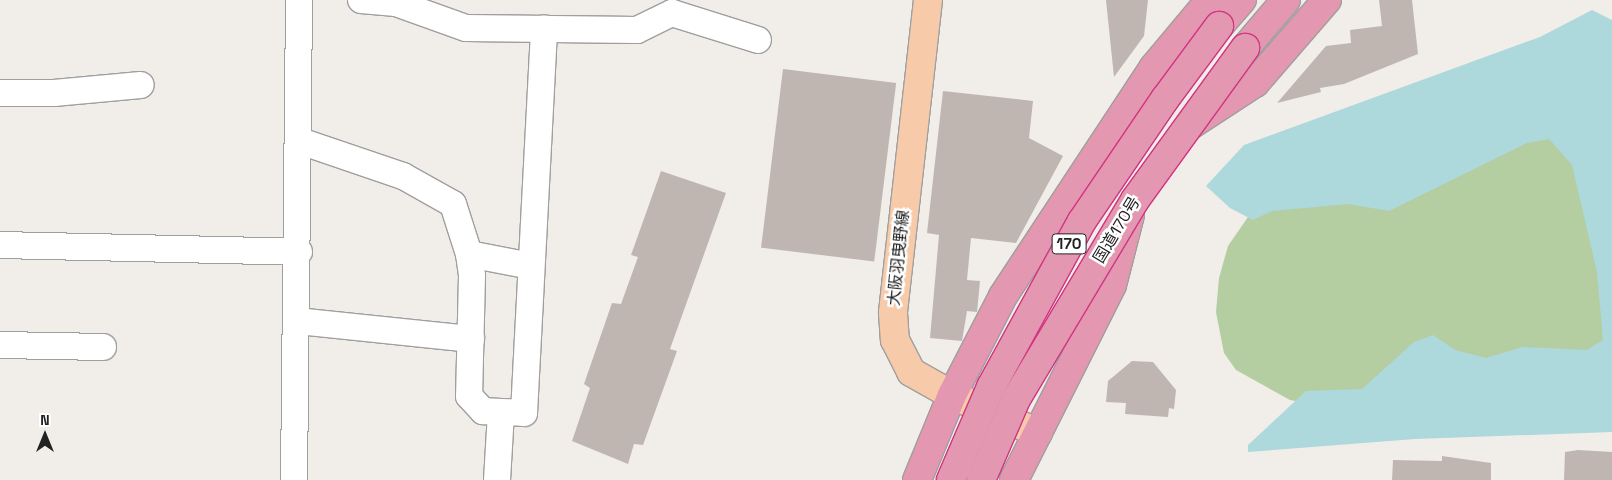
<!DOCTYPE html>
<meta charset="utf-8">
<style>
body{margin:0}
#map{position:relative;width:1612px;height:480px;overflow:hidden;background:#f1ede9;font-family:"Space Grotesk","Noto Sans JP",sans-serif}
div>[style]{position:absolute}
.forest>*{inset:0;background:#b4cea1}
.water>*{inset:0;background:#add8dc}
.building>*{inset:0;background:#bfb6b2;transform-origin:0 0}
.roads{filter:drop-shadow(1px 0 #9f9f9f) drop-shadow(-1px 0 #9f9f9f) drop-shadow(0 1px #9f9f9f) drop-shadow(0 -1px #9f9f9f)}
.minor>*{height:26px;margin:-13px;padding:0 13px;transform-origin:13px;border-radius:13px;background:#fff}
.major>*{height:28px;margin:-14px;padding:0 14px;transform-origin:14px;border-radius:14px;background:#f7caa9}
.highway>*{height:28px;margin:-14px;padding:0 14px;transform-origin:14px;border-radius:14px;background:#e397b0}
.bridges{filter:drop-shadow(1px 0 #d13481) drop-shadow(-1px 0 #d13481) drop-shadow(0 1px #d13481) drop-shadow(0 -1px #d13481)}
.highway-bridge>*{height:28px;margin:-14px;padding:0 14px;transform-origin:14px;border-radius:14px;background:#e397b0}
span{translate:-50% -50%;white-space:nowrap;text-align:center;line-height:1.15;-webkit-text-stroke:5px #fff;paint-order:stroke}
.shield-label span{padding:1px 4px;background:#fff;border:1px solid;border-radius:4px;-webkit-text-stroke-width:0}
.shield-label{font-size:15px;color:#222;font-weight:700}
.street-label{font-size:16px;color:#222}
.north{position:absolute;left:20px;top:410px;width:50px;height:50px;-webkit-text-stroke:4px #fff;paint-order:stroke;rotate:0deg;font-size:14px;font-weight:700;line-height:20px;text-align:center;color:#222}
.north::after{content:'';display:block;margin:auto;width:18px;height:22px;background:#222;clip-path:polygon(50% 0,100% 100%,50% 72%,0 100%)}
</style>
<div id="map">
<div class="forest">
<div style="clip-path:polygon(1555px 128px,1576px 171px,1608px 312px,1607px 343px,1567px 367px,1327px 407px,1290px 400px,1236px 370px,1224px 353px,1216px 312px,1219px 278px,1228px 246px,1248px 217px)"></div>
</div>
<div class="water">
<div style="clip-path:polygon(1592px 10px,1612px 20px,1612px 432px,1415px 439px,1248px 452px,1248px 445px,1306px 391px,1362px 389px,1414px 342px,1433px 335px,1455px 350px,1486px 358px,1522px 347px,1587px 350px,1603px 340px,1597px 272px,1572px 165px,1549px 139px,1527px 143px,1389px 211px,1348px 204px,1272px 211px,1253px 220px,1230px 208px,1206px 186px,1244px 145px,1540px 37px)"></div>
</div>
<div class="building">
<div style="clip-path:polygon(1106px 0,1148px 0,1144px 36px,1114px 77px)"></div>
<div style="clip-path:polygon(1379px 0,1412px 0,1418px 54px,1344px 84px,1320px 88px,1321px 92px,1277px 103px,1326px 46px,1351px 43px,1350px 30px,1382px 26px)"></div>
<div style="left:783px;top:69px;width:114px;height:180px;rotate:7deg"></div>
<div style="clip-path:polygon(943px 91px,1033px 101px,1029px 138px,1063px 156px,1016px 243px,971px 238px,967px 280px,980px 281px,977px 312px,967px 311px,962px 341px,930px 338px,939px 235px,927px 233px)"></div>
<div style="clip-path:polygon(661px 171px,726px 193px,670px 349px,677px 351px,643px 445px,634px 444px,628px 464px,572px 441px,590px 388px,584px 384px,612px 303px,621px 304px,638px 257px,631px 255px)"></div>
<div style="clip-path:polygon(1132px 361px,1153px 362px,1176px 390px,1174px 409px,1169px 408px,1168px 417px,1125px 414px,1126px 403px,1106px 402px,1108px 381px)"></div>
<div style="clip-path:polygon(1578px 450px,1612px 452px,1612px 480px,1564px 480px,1565px 452px)"></div>
<div style="clip-path:polygon(1442px 456px,1491px 463px,1491px 480px,1392px 480px,1393px 460px,1442px 461px)"></div>
</div>
<div class="roads">
<div class="minor">
<div style="left:361px;top:0;width:35px;rotate:5deg"></div>
<div style="left:396px;top:3px;width:74px;rotate:19.7deg"></div>
<div style="left:466px;top:28px;width:171px;rotate:0.7deg"></div>
<div style="left:637px;top:30px;width:39px;rotate:-26deg"></div>
<div style="left:672px;top:13px;width:90px;rotate:17.4deg"></div>
<div style="left:0;top:93px;width:54px"></div>
<div style="left:54px;top:93px;width:87px;rotate:-5.3deg"></div>
<div style="left:300px;top:141px;width:109px;rotate:18.8deg"></div>
<div style="left:403px;top:176px;width:57px;rotate:29.2deg"></div>
<div style="left:453px;top:204px;width:52px;rotate:72.3deg"></div>
<div style="left:469px;top:254px;width:63px;rotate:11deg"></div>
<div style="left:0;top:245px;width:299px;rotate:1.3deg"></div>
<div style="left:469px;top:254px;width:22px;rotate:82deg"></div>
<div style="left:472px;top:276px;width:120px;rotate:91.4deg"></div>
<div style="left:469px;top:396px;width:21px;rotate:47deg"></div>
<div style="left:483px;top:411px;width:18px;rotate:3deg"></div>
<div style="left:297px;top:321px;width:175px;rotate:5.9deg"></div>
<div style="left:0;top:345px;width:103px;rotate:1.1deg"></div>
<div style="left:294px;top:480px;width:480px;rotate:-89.4deg"></div>
<div style="left:497px;top:480px;width:68px;rotate:-86.6deg"></div>
<div style="left:501px;top:412px;width:23px;rotate:2deg"></div>
<div style="left:524px;top:413px;width:385px;rotate:-87deg"></div>
</div>
<div class="major">
<div style="left:928px;top:0;width:315px;rotate:96.4deg"></div>
<div style="left:893px;top:313px;width:27px;rotate:86deg"></div>
<div style="left:895px;top:340px;width:36px;rotate:63deg"></div>
<div style="left:911px;top:372px;width:47px;rotate:29.3deg"></div>
<div style="left:952px;top:395px;width:94px;rotate:23.8deg"></div>
</div>
<div class="highway">
<div style="left:1219px;top:26px;width:35px;rotate:-49deg"></div>
<div style="left:1245px;top:48px;width:63px;rotate:-49.5deg"></div>
<div style="left:1189px;top:126px;width:79px;rotate:-33.1deg"></div>
<div style="left:1255px;top:83px;width:110px;rotate:-49.1deg"></div>
<div style="left:917px;top:480px;width:92px;rotate:-67.6deg"></div>
<div style="left:952px;top:395px;width:111px;rotate:-62.7deg"></div>
<div style="left:1003px;top:296px;width:274px;rotate:-56.6deg"></div>
<div style="left:1154px;top:67px;width:87px;rotate:-50.1deg"></div>
<div style="left:1014px;top:480px;width:218px;rotate:-63.3deg"></div>
<div style="left:1112px;top:285px;width:72px;rotate:-75.6deg"></div>
</div>
</div>
<div class="bridges">
<div class="highway-bridge">
<div style="left:951px;top:480px;width:101px;rotate:-66.7deg"></div>
<div style="left:991px;top:387px;width:189px;rotate:-61.3deg"></div>
<div style="left:1082px;top:221px;width:148px;rotate:-55.8deg"></div>
<div style="left:1165px;top:99px;width:91px;rotate:-53.5deg"></div>
<div style="left:981px;top:480px;width:88px;rotate:-66.6deg"></div>
<div style="left:1016px;top:399px;width:232px;rotate:-59.1deg"></div>
<div style="left:1135px;top:200px;width:188px;rotate:-54.1deg"></div>
</div>
</div>
<div class="shield-label">
<span style="left:1069px;top:244px">170</span>
</div>
<div class="street-label">
<span style="left:1117px;top:230px;rotate:-59deg">国道170号</span>
<span style="left:899px;top:258px;rotate:-84deg">大阪羽曳野線</span>
</div>
<div class="north">N</div>
</div>
